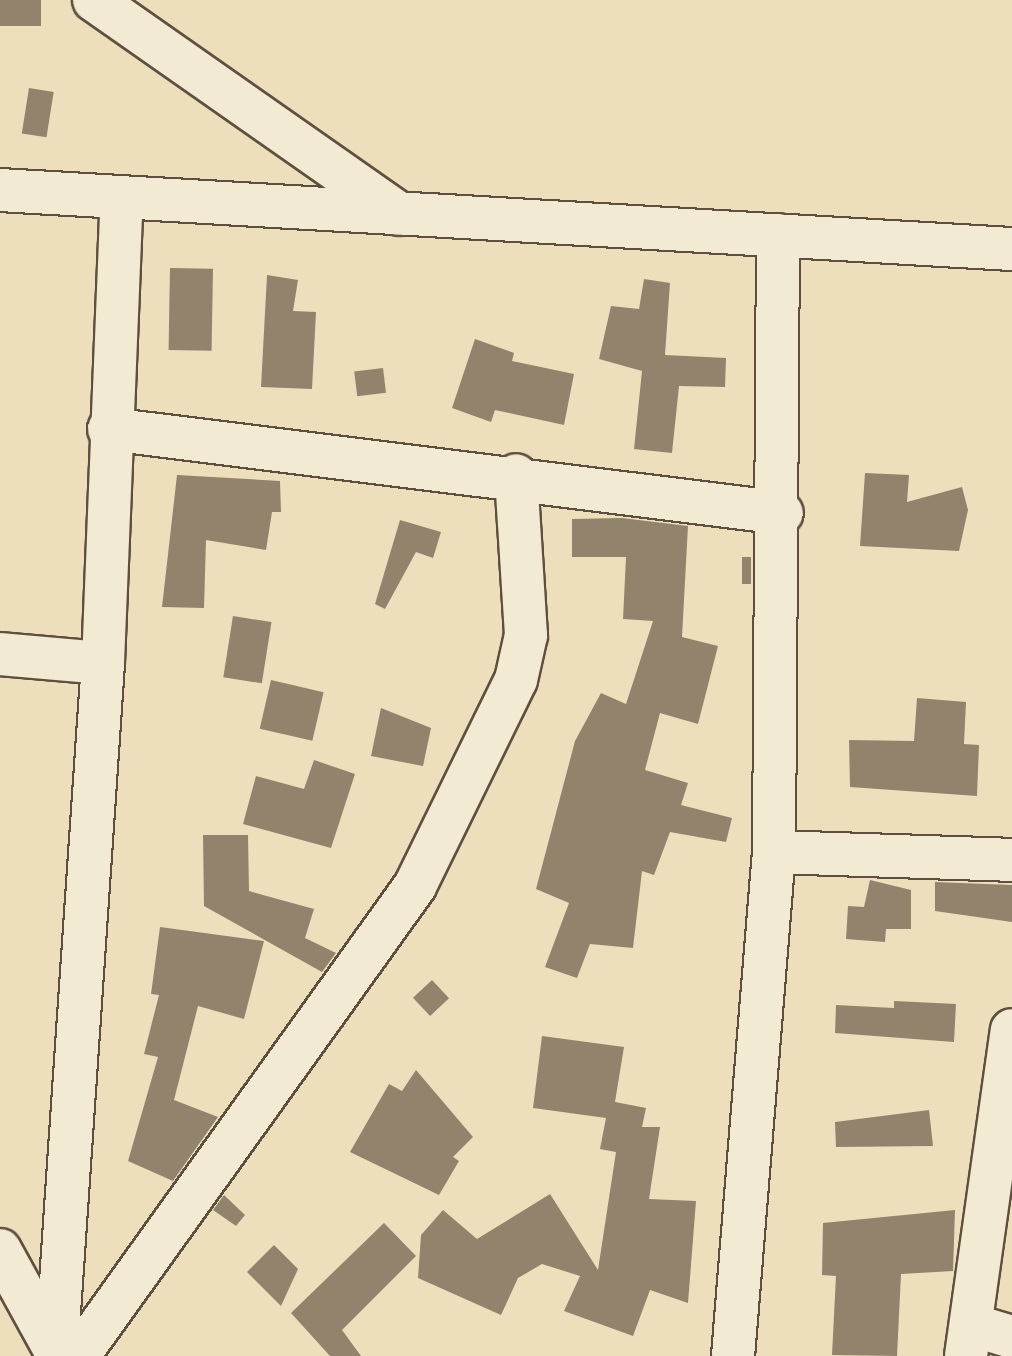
<!DOCTYPE html>
<style>
body{margin:0}
#map{position:relative;width:1012px;height:1356px;overflow:hidden;background:#eddfbc;font-family:"IM FELL Double Pica",serif}
div>[style]{position:absolute}
.building>*{inset:0;background:#92836c;transform-origin:0 0}
.roads{filter:drop-shadow(2px 0 #5e4f3f) drop-shadow(-2px 0 #5e4f3f) drop-shadow(0 2px #5e4f3f) drop-shadow(0 -2px #5e4f3f)}
.minor>*{height:42px;margin:-21px;padding:0 21px;transform-origin:21px;border-radius:21px;background:#f3ead3}
span{translate:-50% -50%;white-space:nowrap;text-align:center;line-height:1.15;-webkit-text-stroke:8px #f3ead3;paint-order:stroke}
</style>
<div id="map">
<div class="building">
<div style="left:0;top:0;width:41px;height:26px"></div>
<div style="left:29px;top:88px;width:25px;height:46px;rotate:9deg"></div>
<div style="left:170px;top:268px;width:43px;height:82px;rotate:1deg"></div>
<div style="clip-path:polygon(267px 275px,298px 280px,293px 311px,316px 312px,312px 389px,261px 387px)"></div>
<div style="clip-path:polygon(644px 279px,670px 283px,665px 355px,726px 358px,725px 387px,679px 386px,672px 453px,634px 449px,642px 371px,599px 359px,611px 306px,639px 309px)"></div>
<div style="clip-path:polygon(475px 339px,514px 353px,512px 361px,574px 374px,564px 425px,495px 410px,491px 422px,452px 408px)"></div>
<div style="left:383px;top:368px;width:25px;height:29px;rotate:83deg"></div>
<div style="clip-path:polygon(865px 473px,909px 475px,907px 502px,962px 487px,968px 510px,959px 551px,860px 546px)"></div>
<div style="clip-path:polygon(177px 475px,280px 481px,281px 512px,272px 512px,266px 550px,206px 540px,204px 608px,162px 607px)"></div>
<div style="clip-path:polygon(622px 518px,688px 526px,682px 637px,718px 646px,698px 724px,660px 713px,645px 770px,688px 783px,681px 805px,732px 818px,726px 842px,670px 832px,654px 875px,642px 871px,633px 948px,590px 944px,577px 978px,545px 967px,569px 903px,536px 889px,575px 741px,601px 693px,626px 704px,653px 621px,623px 619px,626px 557px,572px 557px,572px 519px)"></div>
<div style="clip-path:polygon(400px 520px,441px 532px,433px 558px,416px 552px,385px 609px,375px 604px)"></div>
<div style="left:742px;top:557px;width:9px;height:27px"></div>
<div style="left:233px;top:616px;width:39px;height:62px;rotate:9deg"></div>
<div style="left:271px;top:680px;width:54px;height:50px;rotate:13deg"></div>
<div style="clip-path:polygon(917px 698px,966px 702px,964px 744px,979px 745px,977px 796px,850px 787px,849px 740px,914px 741px)"></div>
<div style="clip-path:polygon(381px 708px,431px 728px,423px 766px,371px 756px)"></div>
<div style="clip-path:polygon(314px 760px,355px 774px,331px 848px,243px 824px,256px 776px,304px 789px)"></div>
<div style="clip-path:polygon(203px 835px,248px 835px,249px 891px,314px 909px,305px 938px,336px 953px,322px 972px,204px 906px)"></div>
<div style="clip-path:polygon(870px 880px,911px 890px,911px 929px,886px 929px,885px 942px,846px 939px,848px 906px,864px 907px)"></div>
<div style="clip-path:polygon(935px 882px,1012px 885px,1012px 922px,935px 911px)"></div>
<div style="clip-path:polygon(160px 927px,264px 941px,244px 1019px,198px 1006px,174px 1100px,218px 1117px,173px 1181px,128px 1161px,158px 1057px,144px 1054px,159px 995px,151px 994px)"></div>
<div style="left:432px;top:980px;width:25px;height:26px;rotate:47deg"></div>
<div style="clip-path:polygon(894px 1001px,956px 1004px,954px 1042px,835px 1033px,836px 1005px,894px 1008px)"></div>
<div style="clip-path:polygon(542px 1036px,624px 1047px,615px 1102px,646px 1108px,642px 1127px,660px 1127px,649px 1199px,696px 1201px,688px 1303px,650px 1290px,633px 1336px,564px 1311px,580px 1276px,542px 1264px,518px 1278px,501px 1315px,418px 1278px,421px 1235px,443px 1210px,477px 1239px,550px 1194px,598px 1270px,616px 1152px,600px 1149px,606px 1118px,533px 1108px)"></div>
<div style="clip-path:polygon(416px 1070px,473px 1137px,453px 1157px,459px 1161px,439px 1195px,350px 1152px,389px 1084px,402px 1091px)"></div>
<div style="clip-path:polygon(929px 1110px,933px 1146px,836px 1147px,835px 1122px)"></div>
<div style="clip-path:polygon(224px 1195px,245px 1215px,236px 1226px,213px 1210px)"></div>
<div style="clip-path:polygon(955px 1210px,953px 1271px,901px 1274px,897px 1356px,832px 1355px,836px 1276px,822px 1275px,823px 1223px)"></div>
<div style="clip-path:polygon(384px 1223px,416px 1256px,342px 1330px,361px 1356px,330px 1356px,291px 1313px)"></div>
<div style="clip-path:polygon(274px 1245px,298px 1269px,281px 1306px,247px 1272px)"></div>
</div>
<div class="roads">
<div class="minor">
<div style="left:94px;top:0;width:373px;rotate:35deg"></div>
<div style="left:0;top:190px;width:1014px;rotate:3.34deg"></div>
<div style="left:109px;top:429px;width:678px;rotate:7.11deg"></div>
<div style="left:0;top:654px;width:103px;rotate:5deg"></div>
<div style="left:774px;top:852px;width:238px;rotate:1.9deg"></div>
<div style="left:0;top:1250px;width:114px;rotate:61.2deg"></div>
<div style="left:972px;top:1325px;width:42px;rotate:16.7deg"></div>
<div style="left:56px;top:1356px;width:695px;rotate:-86.12deg"></div>
<div style="left:103px;top:663px;width:466px;rotate:-87.7deg"></div>
<div style="left:78px;top:1356px;width:578px;rotate:-54.36deg"></div>
<div style="left:415px;top:886px;width:229px;rotate:-63.9deg"></div>
<div style="left:516px;top:680px;width:46px;rotate:-77.5deg"></div>
<div style="left:526px;top:635px;width:160px;rotate:-93.6deg"></div>
<div style="left:733px;top:1356px;width:506px;rotate:-85.35deg"></div>
<div style="left:774px;top:852px;width:617px;rotate:-89.63deg"></div>
<div style="left:966px;top:1356px;width:329px;rotate:-82deg"></div>
</div>
</div>
</div>
